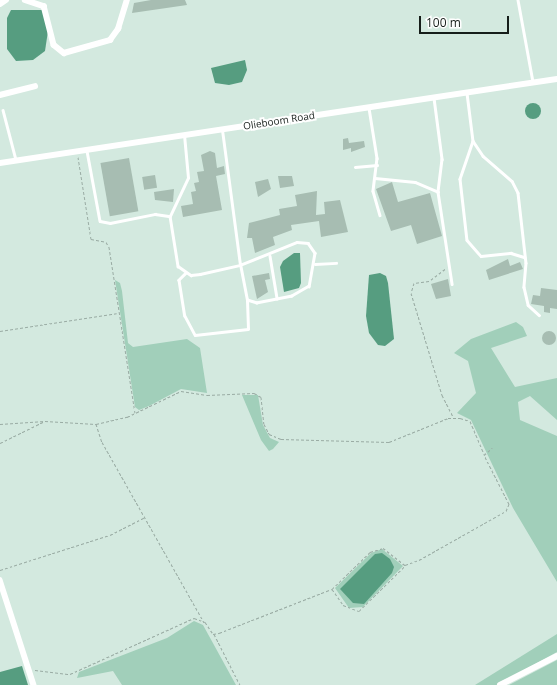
<!DOCTYPE html>
<style>
body{margin:0}
#map{position:relative;width:557px;height:685px;overflow:hidden;background:#d3e9df;font-family:"Open Sans",sans-serif}
div>[style]{position:absolute}
.green>*{inset:0;background:#a1cfba}
.water>*{inset:0;background:#569d80}
.round{border-radius:50%}
.building>*{inset:0;background:#a7bdb2;transform-origin:0 0}
.path>*{height:1px;margin-top:-0.5px;transform-origin:0;background:repeating-linear-gradient(90deg,#99aba3 0 3px,transparent 0 5px)}
.service>*{height:2.5px;margin:-1.25px;padding:0 1.25px;transform-origin:1.25px;border-radius:1.25px;background:#fff}
.minor>*{height:5.5px;margin:-2.75px;padding:0 2.75px;transform-origin:2.75px;border-radius:2.75px;background:#fff}
span{translate:-50% -50%;white-space:nowrap;text-align:center;line-height:1.15;-webkit-text-stroke:4px #fff;paint-order:stroke}
.street-label{font-size:10px;color:#161e1a}
.scale{position:absolute;left:419px;top:16px;width:90px;height:18px;box-sizing:border-box;border:2px solid #161e1a;border-top:0;padding-left:5px;font-size:12px;line-height:14px;white-space:nowrap;color:#161e1a;-webkit-text-stroke:3px #fff;paint-order:stroke}
</style>
<div id="map">
<div class="green">
<div style="clip-path:polygon(115px 280px,120px 283px,122px 291px,128px 343px,133px 347px,187px 339px,200px 348px,207px 393px,181px 389px,149px 406px,139px 410px,135px 407px)"></div>
<div style="clip-path:polygon(516px 322px,523px 327px,527px 336px,491px 348px,515px 387px,557px 378px,557px 420px,530px 396px,518px 402px,520px 420px,557px 436px,557px 582px,513px 508px,471px 420px,457px 413px,476px 393px,468px 361px,454px 353px,471px 339px)"></div>
<div style="clip-path:polygon(242px 395px,258px 395px,263px 425px,270px 438px,279px 442px,273px 449px,269px 451px,261px 440px)"></div>
<div style="clip-path:polygon(382px 549px,403px 566px,363px 607px,349px 608px,335px 588px,371px 553px)"></div>
<div style="clip-path:polygon(194px 621px,203px 625px,236px 685px,122px 685px,113px 671px,77px 678px,79px 672px,167px 638px)"></div>
<div style="clip-path:polygon(557px 634px,557px 652px,497px 685px,475px 685px)"></div>
<div style="clip-path:polygon(557px 660px,557px 685px,509px 685px)"></div>
</div>
<div class="water">
<div style="clip-path:polygon(11px 10px,45px 10px,48px 31px,45px 51px,33px 60px,16px 61px,7px 49px,7px 18px)"></div>
<div style="clip-path:polygon(245px 60px,247px 70px,242px 82px,229px 85px,215px 83px,211px 68px)"></div>
<div class="round" style="left:525px;top:103px;width:16px;height:16px"></div>
<div style="clip-path:polygon(294px 253px,300px 253px,301px 283px,299px 288px,284px 292px,280px 267px,283px 261px)"></div>
<div style="clip-path:polygon(380px 273px,386px 276px,388px 283px,394px 339px,385px 346px,378px 345px,369px 333px,366px 316px,369px 275px)"></div>
<div style="clip-path:polygon(382px 553px,390px 559px,394px 567px,392px 573px,364px 604px,353px 603px,340px 589px,375px 554px)"></div>
<div style="clip-path:polygon(22px 666px,28px 685px,0 685px,0 672px)"></div>
</div>
<div class="building">
<div style="clip-path:polygon(151px 0,185px 0,187px 5px,132px 13px,134px 3px)"></div>
<div style="clip-path:polygon(348px 138px,349px 143px,364px 141px,365px 147px,351px 152px,351px 148px,343px 150px,343px 139px)"></div>
<div style="clip-path:polygon(210px 151px,215px 153px,217px 168px,224px 166px,225px 174px,216px 176px,222px 210px,183px 217px,181px 206px,193px 204px,191px 192px,196px 191px,194px 183px,199px 182px,197px 172px,204px 171px,201px 155px)"></div>
<div style="left:129px;top:158px;width:54px;height:29px;rotate:80deg"></div>
<div style="left:155px;top:175px;width:13px;height:13px;rotate:81deg"></div>
<div style="clip-path:polygon(278px 176px,292px 176px,294px 186px,280px 188px)"></div>
<div style="clip-path:polygon(268px 179px,271px 189px,258px 197px,255px 182px)"></div>
<div style="clip-path:polygon(392px 182px,398px 202px,430px 193px,442px 236px,417px 244px,411px 225px,391px 231px,376px 189px)"></div>
<div style="clip-path:polygon(174px 189px,173px 202px,155px 200px,154px 192px)"></div>
<div style="clip-path:polygon(317px 191px,316px 215px,325px 214px,324px 202px,340px 200px,348px 232px,321px 237px,319px 221px,291px 225px,292px 230px,273px 237px,275px 245px,255px 253px,252px 238px,247px 238px,249px 223px,280px 215px,279px 209px,297px 206px,295px 195px)"></div>
<div style="clip-path:polygon(508px 259px,510px 266px,520px 262px,523px 269px,489px 280px,486px 270px)"></div>
<div style="clip-path:polygon(269px 273px,270px 279px,265px 280px,268px 292px,257px 299px,252px 276px)"></div>
<div style="clip-path:polygon(448px 279px,451px 296px,436px 299px,431px 284px)"></div>
<div style="clip-path:polygon(541px 288px,557px 290px,557px 309px,550px 308px,550px 313px,544px 312px,544px 306px,531px 304px,533px 295px,540px 296px)"></div>
<div class="round" style="left:542px;top:331px;width:14px;height:14px"></div>
</div>
<div class="path">
<div style="left:78px;top:157px;width:83px;rotate:81deg"></div>
<div style="left:91px;top:239px;width:15px;rotate:11deg"></div>
<div style="left:106px;top:242px;width:6px;rotate:59deg"></div>
<div style="left:109px;top:247px;width:168px;rotate:81.1deg"></div>
<div style="left:445px;top:269px;width:20px;rotate:143deg"></div>
<div style="left:429px;top:281px;width:15px;rotate:172deg"></div>
<div style="left:414px;top:283px;width:10px;rotate:107deg"></div>
<div style="left:411px;top:293px;width:107px;rotate:73.1deg"></div>
<div style="left:442px;top:395px;width:25px;rotate:63deg"></div>
<div style="left:0;top:331px;width:118px;rotate:-8.7deg"></div>
<div style="left:0;top:424px;width:45px;rotate:-3.8deg"></div>
<div style="left:45px;top:421px;width:51px;rotate:3.4deg"></div>
<div style="left:96px;top:424px;width:19px;rotate:72deg"></div>
<div style="left:102px;top:442px;width:207px;rotate:60.5deg"></div>
<div style="left:96px;top:424px;width:32px;rotate:-13deg"></div>
<div style="left:127px;top:417px;width:60px;rotate:-25.7deg"></div>
<div style="left:181px;top:391px;width:26px;rotate:9deg"></div>
<div style="left:207px;top:395px;width:47px;rotate:-2.4deg"></div>
<div style="left:254px;top:393px;width:8px;rotate:30deg"></div>
<div style="left:261px;top:397px;width:27px;rotate:84deg"></div>
<div style="left:264px;top:424px;width:11px;rotate:63deg"></div>
<div style="left:269px;top:434px;width:13px;rotate:23deg"></div>
<div style="left:281px;top:439px;width:108px;rotate:1.6deg"></div>
<div style="left:389px;top:442px;width:64px;rotate:-22.1deg"></div>
<div style="left:448px;top:418px;width:12px"></div>
<div style="left:460px;top:418px;width:10px;rotate:17deg"></div>
<div style="left:470px;top:421px;width:36px;rotate:67deg"></div>
<div style="left:0;top:443px;width:50px;rotate:-26.1deg"></div>
<div style="left:0;top:570px;width:115px;rotate:-17.7deg"></div>
<div style="left:110px;top:535px;width:38px;rotate:-27deg"></div>
<div style="left:332px;top:589px;width:19px;rotate:55deg"></div>
<div style="left:343px;top:605px;width:17px;rotate:21deg"></div>
<div style="left:359px;top:611px;width:64px;rotate:-44.4deg"></div>
<div style="left:214px;top:634px;width:57px;rotate:63deg"></div>
<div style="left:35px;top:670px;width:35px;rotate:7deg"></div>
<div style="left:70px;top:674px;width:136px;rotate:-24.3deg"></div>
<div style="left:194px;top:618px;width:12px;rotate:20deg"></div>
<div style="left:205px;top:622px;width:14px;rotate:56deg"></div>
<div style="left:213px;top:634px;width:6px;rotate:-9deg"></div>
<div style="left:219px;top:633px;width:121px;rotate:-21.3deg"></div>
<div style="left:332px;top:589px;width:53px;rotate:-44.2deg"></div>
<div style="left:370px;top:552px;width:14px;rotate:-17deg"></div>
<div style="left:383px;top:548px;width:28px;rotate:38deg"></div>
<div style="left:405px;top:565px;width:15px;rotate:-20deg"></div>
<div style="left:419px;top:560px;width:100px;rotate:-29.4deg"></div>
<div style="left:506px;top:511px;width:8px;rotate:-67deg"></div>
<div style="left:509px;top:504px;width:55px;rotate:-117deg"></div>
<div style="left:484px;top:455px;width:11px;rotate:-41deg"></div>
</div>
<div class="service">
<div style="left:518px;top:0;width:83px;rotate:79.6deg"></div>
<div style="left:467px;top:93px;width:48px;rotate:82.9deg"></div>
<div style="left:473px;top:141px;width:40px;rotate:108.9deg"></div>
<div style="left:460px;top:179px;width:61px;rotate:83.5deg"></div>
<div style="left:467px;top:240px;width:21px;rotate:49deg"></div>
<div style="left:481px;top:256px;width:30px;rotate:-6deg"></div>
<div style="left:511px;top:253px;width:14px;rotate:17deg"></div>
<div style="left:434px;top:98px;width:62px;rotate:82.5deg"></div>
<div style="left:442px;top:159px;width:33px;rotate:97deg"></div>
<div style="left:438px;top:192px;width:93px;rotate:81.3deg"></div>
<div style="left:369px;top:108px;width:51px;rotate:80.9deg"></div>
<div style="left:377px;top:158px;width:33px;rotate:97deg"></div>
<div style="left:373px;top:191px;width:25px;rotate:74deg"></div>
<div style="left:3px;top:110px;width:52px;rotate:75.4deg"></div>
<div style="left:473px;top:141px;width:18px;rotate:56deg"></div>
<div style="left:483px;top:156px;width:38px;rotate:41deg"></div>
<div style="left:512px;top:181px;width:13px;rotate:63deg"></div>
<div style="left:518px;top:193px;width:70px;rotate:83.5deg"></div>
<div style="left:526px;top:263px;width:24px;rotate:95deg"></div>
<div style="left:524px;top:287px;width:18px;rotate:77deg"></div>
<div style="left:528px;top:305px;width:15px;rotate:42deg"></div>
<div style="left:87px;top:151px;width:71px;rotate:79.5deg"></div>
<div style="left:100px;top:221px;width:10px;rotate:11deg"></div>
<div style="left:110px;top:223px;width:46px;rotate:-11.3deg"></div>
<div style="left:155px;top:214px;width:15px;rotate:8deg"></div>
<div style="left:170px;top:216px;width:51px;rotate:80.9deg"></div>
<div style="left:178px;top:266px;width:16px;rotate:35deg"></div>
<div style="left:191px;top:275px;width:9px;rotate:-6deg"></div>
<div style="left:200px;top:274px;width:41px;rotate:-12.7deg"></div>
<div style="left:240px;top:265px;width:136px;rotate:-97.6deg"></div>
<div style="left:355px;top:167px;width:22px;rotate:-5deg"></div>
<div style="left:375px;top:178px;width:40px;rotate:5.7deg"></div>
<div style="left:415px;top:182px;width:25px;rotate:23deg"></div>
<div style="left:170px;top:216px;width:42px;rotate:-64.7deg"></div>
<div style="left:188px;top:178px;width:43px;rotate:-95.3deg"></div>
<div style="left:297px;top:242px;width:11px;rotate:5deg"></div>
<div style="left:308px;top:243px;width:12px;rotate:55deg"></div>
<div style="left:315px;top:253px;width:34px;rotate:100deg"></div>
<div style="left:309px;top:286px;width:20px;rotate:150deg"></div>
<div style="left:292px;top:296px;width:36px;rotate:169deg"></div>
<div style="left:257px;top:303px;width:10px;rotate:-163deg"></div>
<div style="left:247px;top:300px;width:36px;rotate:-101deg"></div>
<div style="left:240px;top:265px;width:61px;rotate:-22deg"></div>
<div style="left:270px;top:256px;width:43px;rotate:80.5deg"></div>
<div style="left:315px;top:264px;width:21px;rotate:-3deg"></div>
<div style="left:186px;top:273px;width:10px;rotate:135deg"></div>
<div style="left:179px;top:280px;width:36px;rotate:81deg"></div>
<div style="left:185px;top:316px;width:21px;rotate:62deg"></div>
<div style="left:195px;top:335px;width:53px;rotate:-6.5deg"></div>
<div style="left:248px;top:329px;width:29px;rotate:-92deg"></div>
</div>
<div class="minor">
<div style="left:25px;top:0;width:20px;rotate:18deg"></div>
<div style="left:44px;top:6px;width:40px;rotate:75.6deg"></div>
<div style="left:54px;top:45px;width:13px;rotate:39deg"></div>
<div style="left:64px;top:53px;width:48px;rotate:-15.8deg"></div>
<div style="left:110px;top:40px;width:14px;rotate:-54deg"></div>
<div style="left:118px;top:29px;width:30px;rotate:-73deg"></div>
<div style="left:0;top:4px;width:7px;rotate:-34deg"></div>
<div style="left:0;top:95px;width:36px;rotate:-14deg"></div>
<div style="left:0;top:163px;width:563px;rotate:-8.58deg"></div>
<div style="left:0;top:580px;width:110px;rotate:72.1deg"></div>
<div style="left:500px;top:685px;width:64px;rotate:-27deg"></div>
</div>
<div class="street-label">
<span style="left:279px;top:121px;rotate:-9deg">Olieboom Road</span>
</div>
<div class="scale">100 m</div>
</div>
